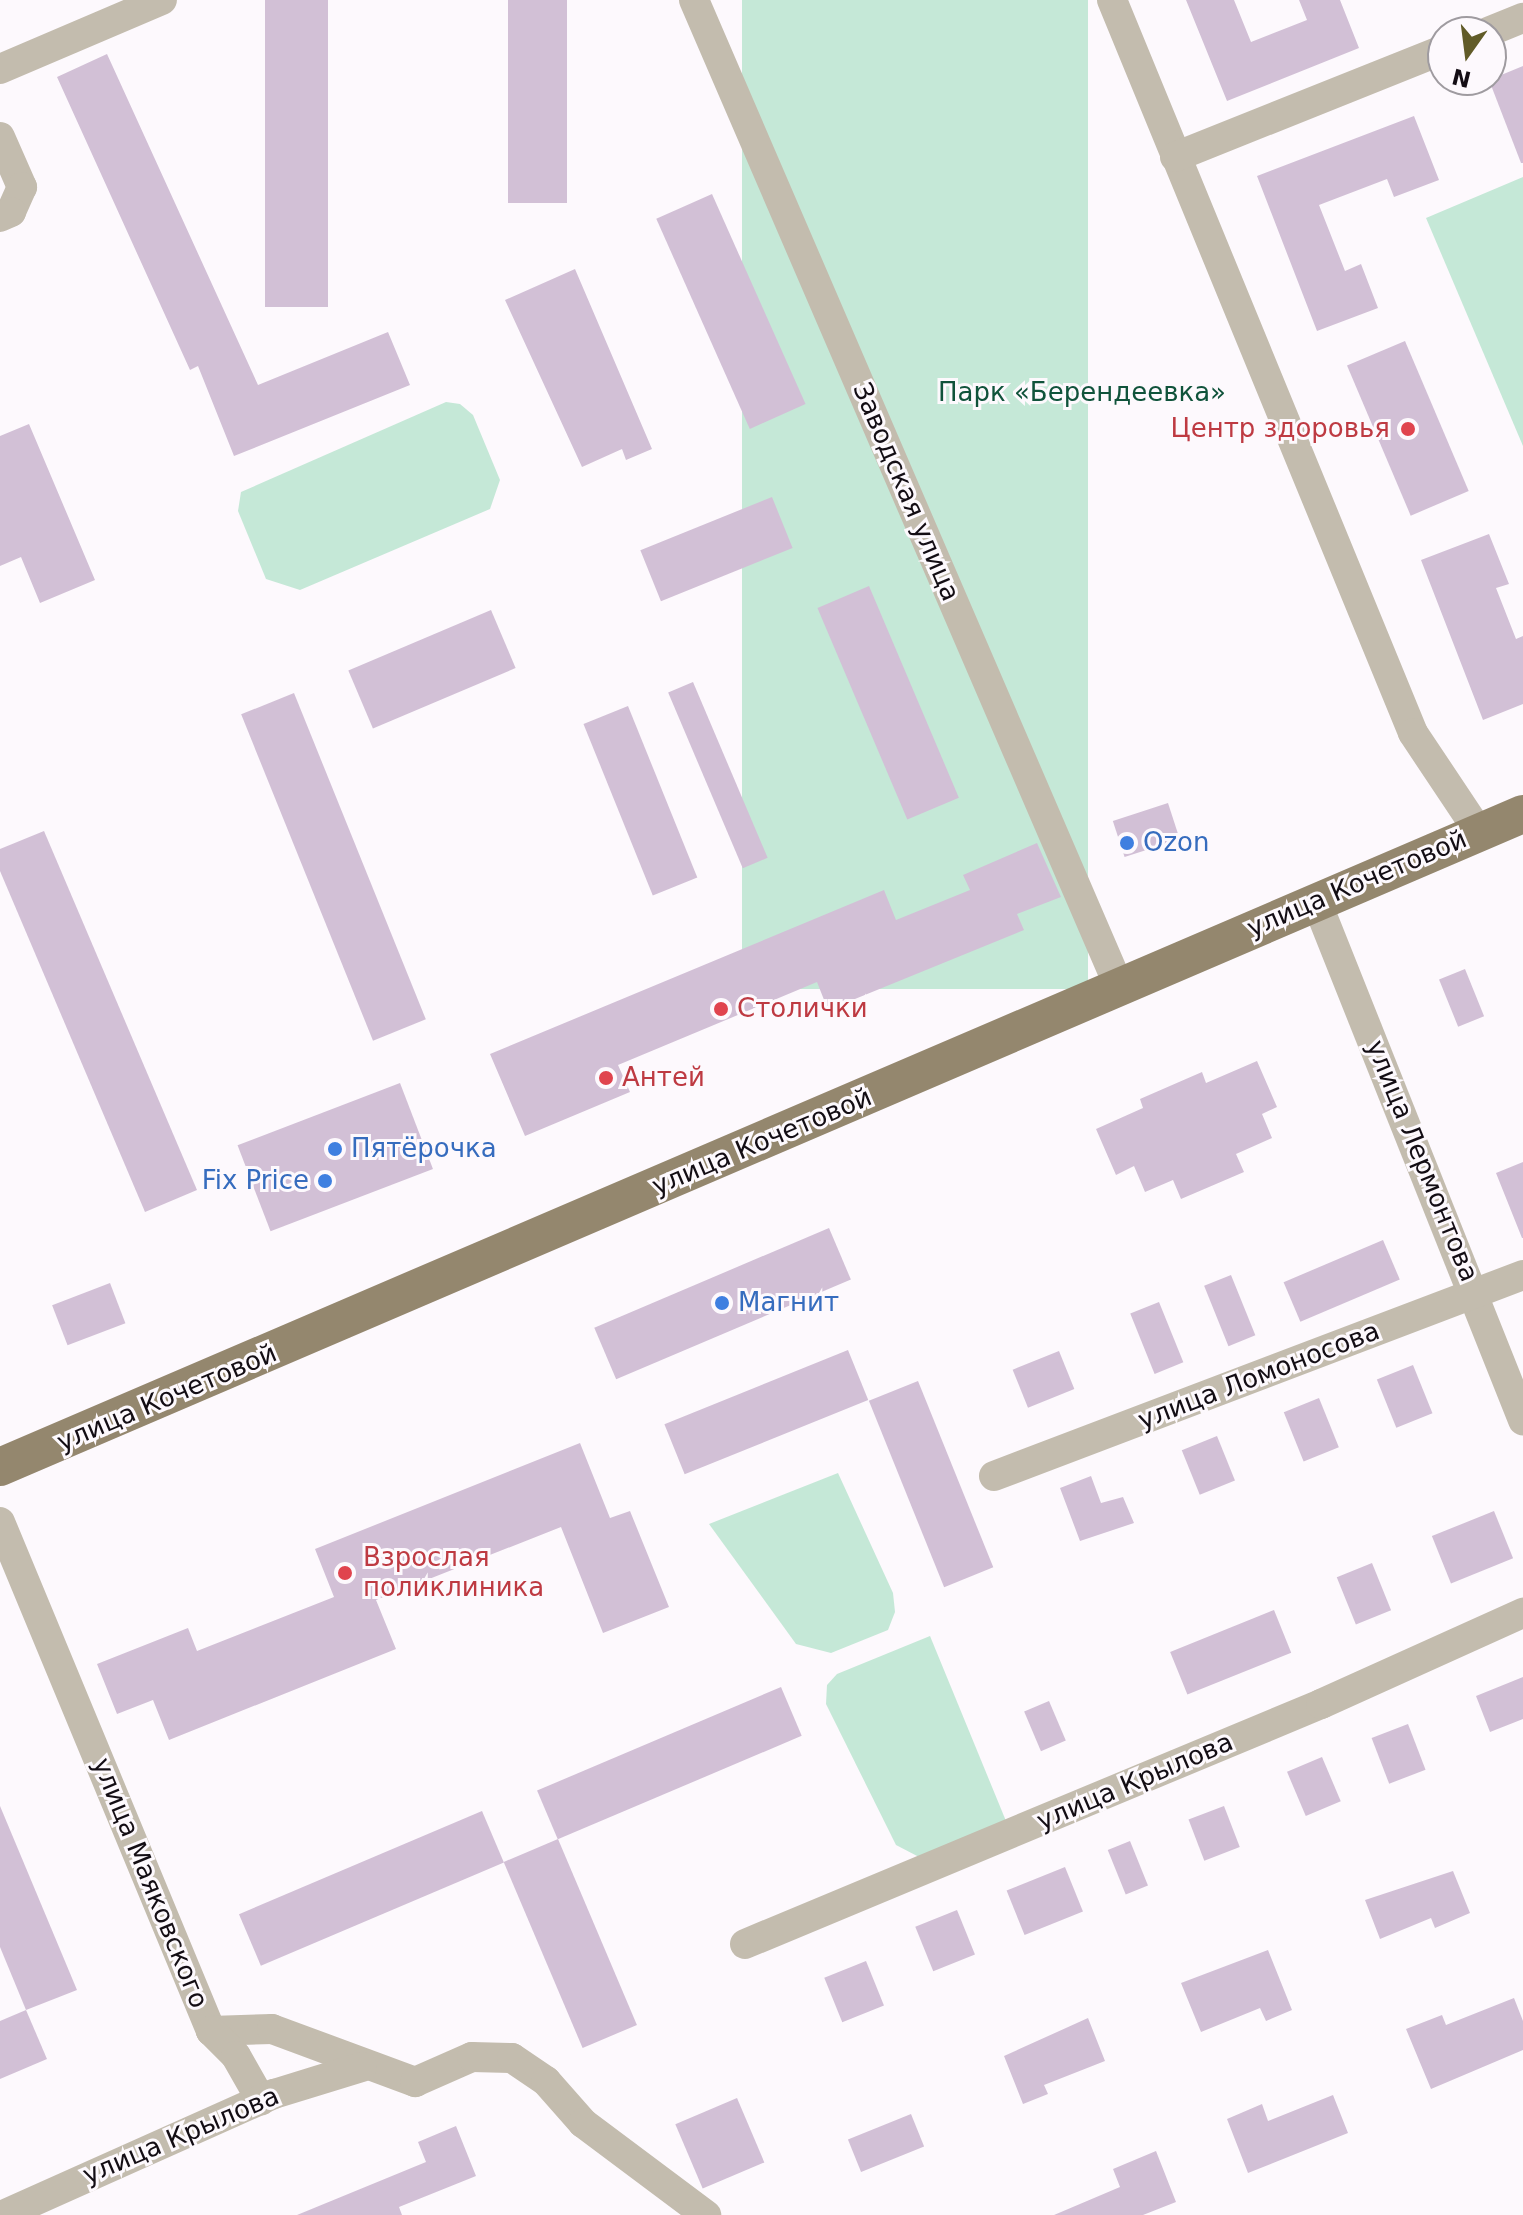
<!DOCTYPE html>
<meta charset="utf-8">
<style>
body{margin:0}
#map{position:relative;width:1523px;height:2215px;overflow:hidden;background:#fdf9fd;font-family:"DejaVu Sans",sans-serif}
div>[style]{position:absolute}
.green>*{inset:0;background:#c5e8d7;transform-origin:0 0}
.building>*{inset:0;background:#d2c0d6;transform-origin:0 0}
.minor>*{height:30px;margin:-15px;padding:0 15px;transform-origin:15px;border-radius:15px;background:#c3bcae}
.major>*{height:38px;margin:-19px;padding:0 19px;transform-origin:19px;border-radius:19px;background:#94876e}
.dots>*{width:22px;height:22px;translate:-50% -50%;box-sizing:border-box;border:4px solid #fdf9fd;border-radius:50%}
span{translate:-50% -50%;white-space:nowrap;text-align:center;line-height:1.15;-webkit-text-stroke:6px #fdf9fd;paint-order:stroke}
.park-label{font-size:26px;color:#10533b}
.health-label{font-size:26px;color:#be3a42}
.right{translate:-100% -50%;text-align:right}
.left{translate:0 -50%;text-align:left}
.street-label{font-size:26px;color:#130d14}
.shop-label{font-size:26px;color:#366cbe}
.north{position:absolute;left:1427px;top:16px;width:80px;height:80px;box-sizing:border-box;background:#fdf9fd;border:2px solid #9f9ba0;border-radius:50%;rotate:194deg;font-size:22px;font-weight:700;line-height:32px;text-align:center;color:#130d14}
.north::after{content:'';display:block;margin:auto;width:28px;height:36px;background:#615b28;clip-path:polygon(50% 0,100% 100%,50% 72%,0 100%)}
</style>
<div id="map">
<div class="green">
<div style="left:742px;top:0;width:346px;height:989px"></div>
<div style="clip-path:polygon(1523px 177px,1523px 446px,1426px 218px)"></div>
<div style="clip-path:polygon(446px 402px,460px 404px,473px 415px,500px 480px,490px 509px,300px 590px,266px 579px,238px 511px,241px 492px)"></div>
<div style="clip-path:polygon(838px 1473px,893px 1593px,895px 1612px,888px 1630px,831px 1653px,796px 1644px,709px 1524px)"></div>
<div style="clip-path:polygon(930px 1636px,1006px 1821px,921px 1858px,896px 1845px,826px 1704px,827px 1685px,837px 1674px)"></div>
</div>
<div class="building">
<div style="left:265px;top:0;width:63px;height:307px"></div>
<div style="left:508px;top:0;width:59px;height:203px"></div>
<div style="clip-path:polygon(1186px 0,1234px 0,1251px 42px,1307px 20px,1299px 0,1340px 0,1359px 48px,1227px 101px)"></div>
<div style="clip-path:polygon(107px 54px,258px 385px,388px 332px,410px 385px,234px 456px,198px 366px,190px 370px,57px 77px)"></div>
<div style="clip-path:polygon(1523px 66px,1523px 163px,1521px 163px,1489px 80px)"></div>
<div style="clip-path:polygon(1414px 116px,1439px 180px,1394px 197px,1387px 179px,1319px 205px,1345px 271px,1361px 264px,1378px 308px,1317px 331px,1257px 176px)"></div>
<div style="left:712px;top:194px;width:230px;height:61px;rotate:66deg"></div>
<div style="clip-path:polygon(575px 269px,652px 449px,626px 460px,622px 449px,582px 467px,505px 300px)"></div>
<div style="left:1405px;top:341px;width:163px;height:63px;rotate:67deg"></div>
<div style="clip-path:polygon(29px 424px,95px 580px,40px 603px,21px 557px,0 566px,0 436px)"></div>
<div style="left:772px;top:497px;width:55px;height:142px;rotate:68deg"></div>
<div style="clip-path:polygon(1489px 534px,1509px 584px,1496px 588px,1516px 639px,1523px 636px,1523px 704px,1483px 720px,1421px 560px)"></div>
<div style="left:869px;top:586px;width:230px;height:56px;rotate:67deg"></div>
<div style="left:491px;top:610px;width:63px;height:155px;rotate:67deg"></div>
<div style="left:693px;top:682px;width:191px;height:27px;rotate:67deg"></div>
<div style="left:294px;top:693px;width:352px;height:57px;rotate:68deg"></div>
<div style="left:628px;top:706px;width:185px;height:48px;rotate:68deg"></div>
<div style="left:1168px;top:803px;width:38px;height:58px;rotate:72deg"></div>
<div style="clip-path:polygon(44px 831px,197px 1190px,145px 1212px,0 871px,0 849px)"></div>
<div style="clip-path:polygon(1037px 843px,1061px 897px,1017px 914px,1024px 930px,828px 1010px,817px 982px,618px 1065px,630px 1092px,525px 1136px,490px 1054px,884px 890px,896px 920px,970px 890px,963px 875px)"></div>
<div style="left:1465px;top:969px;width:51px;height:28px;rotate:68deg"></div>
<div style="clip-path:polygon(1257px 1061px,1277px 1107px,1262px 1114px,1272px 1138px,1236px 1154px,1244px 1172px,1181px 1199px,1173px 1180px,1145px 1192px,1134px 1166px,1116px 1175px,1096px 1129px,1143px 1108px,1140px 1099px,1202px 1072px,1206px 1083px)"></div>
<div style="left:400px;top:1083px;width:92px;height:174px;rotate:69deg"></div>
<div style="clip-path:polygon(1523px 1162px,1523px 1238px,1522px 1238px,1496px 1173px)"></div>
<div style="left:829px;top:1228px;width:56px;height:255px;rotate:67deg"></div>
<div style="left:1383px;top:1240px;width:43px;height:108px;rotate:67deg"></div>
<div style="left:1231px;top:1275px;width:65px;height:29px;rotate:68deg"></div>
<div style="left:110px;top:1283px;width:43px;height:62px;rotate:69deg"></div>
<div style="left:1159px;top:1302px;width:65px;height:31px;rotate:68deg"></div>
<div style="left:848px;top:1350px;width:54px;height:198px;rotate:68deg"></div>
<div style="left:1059px;top:1351px;width:41px;height:50px;rotate:68deg"></div>
<div style="left:1413px;top:1365px;width:52px;height:39px;rotate:68deg"></div>
<div style="left:918px;top:1381px;width:201px;height:53px;rotate:68deg"></div>
<div style="left:1319px;top:1398px;width:53px;height:38px;rotate:68deg"></div>
<div style="left:1217px;top:1436px;width:48px;height:38px;rotate:68deg"></div>
<div style="clip-path:polygon(580px 1443px,610px 1518px,630px 1511px,669px 1607px,603px 1633px,561px 1527px,376px 1600px,396px 1649px,169px 1740px,153px 1700px,117px 1714px,97px 1664px,188px 1628px,197px 1651px,334px 1597px,315px 1549px)"></div>
<div style="clip-path:polygon(1091px 1476px,1101px 1503px,1123px 1497px,1134px 1523px,1080px 1541px,1060px 1488px)"></div>
<div style="left:1494px;top:1511px;width:51px;height:67px;rotate:68deg"></div>
<div style="left:1372px;top:1563px;width:51px;height:38px;rotate:68deg"></div>
<div style="left:1274px;top:1610px;width:46px;height:112px;rotate:68deg"></div>
<div style="clip-path:polygon(1523px 1677px,1523px 1719px,1490px 1732px,1476px 1696px)"></div>
<div style="left:781px;top:1687px;width:53px;height:265px;rotate:67deg"></div>
<div style="left:1049px;top:1701px;width:43px;height:27px;rotate:67deg"></div>
<div style="left:1408px;top:1724px;width:49px;height:39px;rotate:69deg"></div>
<div style="left:1322px;top:1757px;width:48px;height:38px;rotate:67deg"></div>
<div style="clip-path:polygon(0 1806px,77px 1990px,26px 2010px,0 1947px)"></div>
<div style="left:1224px;top:1806px;width:44px;height:38px;rotate:69deg"></div>
<div style="left:482px;top:1811px;width:56px;height:264px;rotate:67deg"></div>
<div style="left:558px;top:1839px;width:202px;height:59px;rotate:67deg"></div>
<div style="left:1130px;top:1841px;width:48px;height:24px;rotate:68deg"></div>
<div style="left:1065px;top:1867px;width:48px;height:63px;rotate:68deg"></div>
<div style="clip-path:polygon(1453px 1871px,1470px 1913px,1435px 1928px,1431px 1918px,1380px 1939px,1365px 1900px)"></div>
<div style="left:957px;top:1910px;width:48px;height:45px;rotate:68deg"></div>
<div style="clip-path:polygon(1268px 1950px,1292px 2010px,1266px 2021px,1260px 2008px,1201px 2032px,1181px 1983px)"></div>
<div style="left:866px;top:1961px;width:48px;height:45px;rotate:68deg"></div>
<div style="clip-path:polygon(1514px 1998px,1523px 2021px,1523px 2050px,1431px 2089px,1406px 2029px,1442px 2015px,1446px 2025px)"></div>
<div style="clip-path:polygon(26px 2010px,47px 2059px,0 2079px,0 2021px)"></div>
<div style="clip-path:polygon(1088px 2018px,1105px 2061px,1044px 2085px,1048px 2094px,1023px 2104px,1004px 2056px)"></div>
<div style="clip-path:polygon(1333px 2095px,1348px 2133px,1248px 2173px,1227px 2119px,1262px 2104px,1268px 2121px)"></div>
<div style="left:737px;top:2098px;width:70px;height:67px;rotate:67deg"></div>
<div style="left:911px;top:2114px;width:35px;height:68px;rotate:68deg"></div>
<div style="clip-path:polygon(456px 2126px,476px 2176px,399px 2207px,402px 2215px,297px 2215px,426px 2162px,418px 2142px)"></div>
<div style="clip-path:polygon(1156px 2151px,1176px 2202px,1143px 2215px,1054px 2215px,1120px 2187px,1113px 2169px)"></div>
</div>
<div class="minor">
<div style="left:694px;top:0;width:1071px;rotate:66.69deg"></div>
<div style="left:1112px;top:0;width:792px;rotate:67.67deg"></div>
<div style="left:1413px;top:733px;width:119px;rotate:56.3deg"></div>
<div style="left:1488px;top:32px;width:38px;rotate:-22deg"></div>
<div style="left:0;top:69px;width:176px;rotate:-23.1deg"></div>
<div style="left:0;top:137px;width:55px;rotate:66.3deg"></div>
<div style="left:22px;top:187px;width:27px;rotate:114deg"></div>
<div style="left:11px;top:212px;width:12px;rotate:156deg"></div>
<div style="left:1175px;top:157px;width:289px;rotate:-21.8deg"></div>
<div style="left:1317px;top:903px;width:557px;rotate:68.28deg"></div>
<div style="left:994px;top:1476px;width:566px;rotate:-20.8deg"></div>
<div style="left:0;top:1522px;width:551px;rotate:67.48deg"></div>
<div style="left:211px;top:2031px;width:61px;rotate:-1.9deg"></div>
<div style="left:272px;top:2029px;width:153px;rotate:20.3deg"></div>
<div style="left:415px;top:2082px;width:62px;rotate:-23.7deg"></div>
<div style="left:472px;top:2057px;width:40px;rotate:1.4deg"></div>
<div style="left:512px;top:2058px;width:41px;rotate:34.1deg"></div>
<div style="left:546px;top:2081px;width:56px;rotate:48.6deg"></div>
<div style="left:583px;top:2123px;width:154px;rotate:36.8deg"></div>
<div style="left:745px;top:1944px;width:624px;rotate:-22.62deg"></div>
<div style="left:1321px;top:1704px;width:222px;rotate:-24.3deg"></div>
<div style="left:211px;top:2031px;width:35px;rotate:45deg"></div>
<div style="left:236px;top:2056px;width:51px;rotate:60.4deg"></div>
<div style="left:3px;top:2215px;width:297px;rotate:-24.1deg"></div>
<div style="left:274px;top:2094px;width:92px;rotate:-17.1deg"></div>
</div>
<div class="major">
<div style="left:0;top:1467px;width:1657px;rotate:-23.21deg"></div>
</div>
<div class="dots">
<div style="left:1408px;top:429px;background:#e0444e"></div>
<div style="left:1127px;top:843px;background:#3f7fe0"></div>
<div style="left:721px;top:1009px;background:#e0444e"></div>
<div style="left:606px;top:1078px;background:#e0444e"></div>
<div style="left:335px;top:1149px;background:#3f7fe0"></div>
<div style="left:325px;top:1181px;background:#3f7fe0"></div>
<div style="left:722px;top:1303px;background:#3f7fe0"></div>
<div style="left:345px;top:1573px;background:#e0444e"></div>
</div>
<div class="park-label">
<span style="left:1082px;top:393px">Парк «Берендеевка»</span>
</div>
<div class="health-label">
<span class="right" style="left:1390px;top:429px">Центр здоровья</span>
<span class="left" style="left:737px;top:1009px">Столички</span>
<span class="left" style="left:622px;top:1078px">Антей</span>
<span class="left" style="left:363px;top:1573px">Взрослая<br>поликлиника</span>
</div>
<div class="street-label">
<span style="left:906px;top:492px;rotate:67deg">Заводская улица</span>
<span style="left:1357px;top:884px;rotate:-23deg">улица Кочетовой</span>
<span style="left:762px;top:1142px;rotate:-23deg">улица Кочетовой</span>
<span style="left:1422px;top:1161px;rotate:68deg">улица Лермонтова</span>
<span style="left:1259px;top:1376px;rotate:-21deg">улица Ломоносова</span>
<span style="left:167px;top:1398px;rotate:-23deg">улица Кочетовой</span>
<span style="left:1135px;top:1782px;rotate:-23deg">улица Крылова</span>
<span style="left:150px;top:1883px;rotate:68deg">улица Маяковского</span>
<span style="left:181px;top:2136px;rotate:-23deg">улица Крылова</span>
</div>
<div class="shop-label">
<span class="left" style="left:1143px;top:843px">Ozon</span>
<span class="left" style="left:351px;top:1149px">Пятёрочка</span>
<span class="right" style="left:309px;top:1181px">Fix Price</span>
<span class="left" style="left:738px;top:1303px">Магнит</span>
</div>
<div class="north">N</div>
</div>
